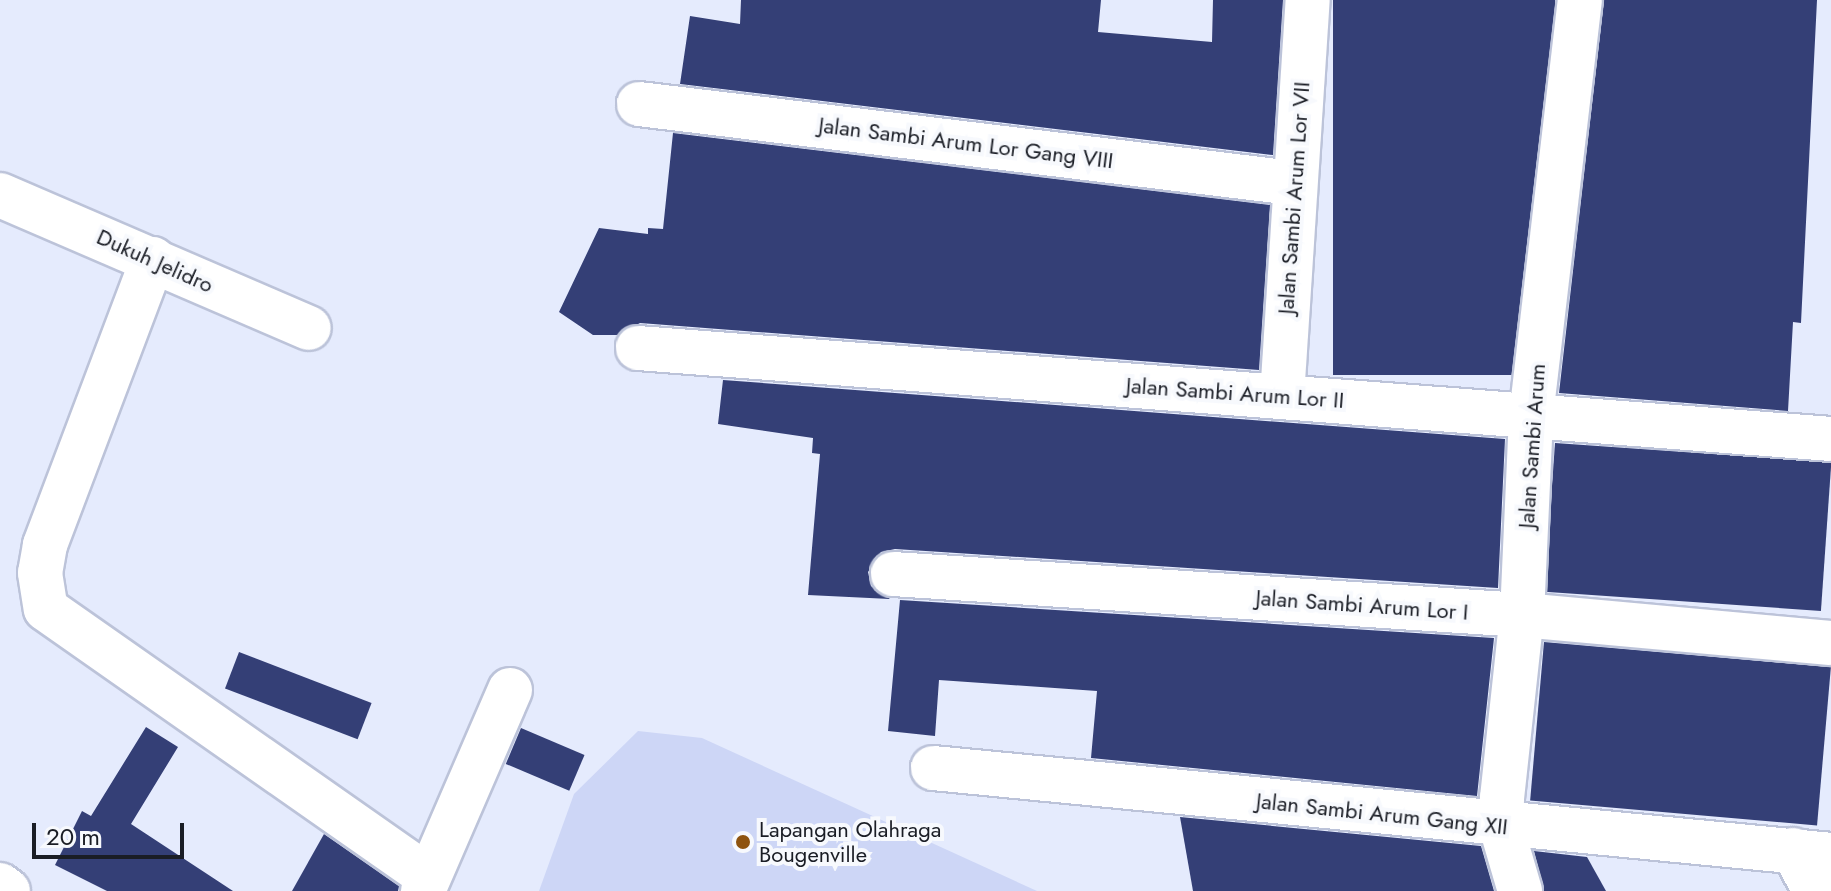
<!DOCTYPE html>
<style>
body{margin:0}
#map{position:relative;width:1831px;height:891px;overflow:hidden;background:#e5ebfd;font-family:Jost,sans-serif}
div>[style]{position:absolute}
.green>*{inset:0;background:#cdd6f6}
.building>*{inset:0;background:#343f76;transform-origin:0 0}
.roads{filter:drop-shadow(2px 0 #bcc3d9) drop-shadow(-2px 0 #bcc3d9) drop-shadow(0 2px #bcc3d9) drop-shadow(0 -2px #bcc3d9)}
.street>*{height:44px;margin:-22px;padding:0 22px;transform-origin:22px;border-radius:22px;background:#fff}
.dots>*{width:22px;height:22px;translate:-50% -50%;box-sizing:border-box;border:4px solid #f7f9fd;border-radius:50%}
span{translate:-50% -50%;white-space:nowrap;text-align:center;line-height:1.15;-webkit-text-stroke:8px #f7f9fd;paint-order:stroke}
.street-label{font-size:22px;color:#1a1d25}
.poi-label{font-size:22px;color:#1a1d25}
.left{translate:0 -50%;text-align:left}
.scale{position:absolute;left:32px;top:823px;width:152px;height:36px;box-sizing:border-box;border:4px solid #1a1d25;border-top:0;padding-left:10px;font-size:24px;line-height:28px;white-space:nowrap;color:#1a1d25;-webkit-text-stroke:6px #f7f9fd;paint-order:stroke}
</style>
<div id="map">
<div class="green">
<div style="clip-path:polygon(638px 731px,702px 738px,1037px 891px,539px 891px,574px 794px)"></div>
</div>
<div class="building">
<div style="clip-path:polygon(741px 0,1101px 0,1098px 32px,1212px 42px,1213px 0,1283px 0,1273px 155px,680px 84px,690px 16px,740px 24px)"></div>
<div style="left:1333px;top:0;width:222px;height:375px"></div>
<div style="clip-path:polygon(1604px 0,1817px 0,1801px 323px,1793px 322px,1788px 411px,1559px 393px)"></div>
<div style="clip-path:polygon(673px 133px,1270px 205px,1259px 370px,640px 323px,617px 335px,593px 335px,559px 312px,599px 228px,648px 234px,648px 228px,663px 229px)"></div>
<div style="clip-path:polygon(723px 380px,1505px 439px,1498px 588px,895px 549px,881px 552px,868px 572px,871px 586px,890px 599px,808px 595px,820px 454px,812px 453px,813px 438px,718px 424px)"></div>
<div style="left:1555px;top:443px;width:277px;height:149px;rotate:4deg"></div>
<div style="clip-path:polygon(900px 600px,1494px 638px,1477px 796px,1091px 758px,1097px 691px,939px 680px,935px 736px,888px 731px)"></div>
<div style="left:1544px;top:642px;width:288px;height:159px;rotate:5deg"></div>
<div style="left:239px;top:652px;width:142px;height:39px;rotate:21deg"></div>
<div style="clip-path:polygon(146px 727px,178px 747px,131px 824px,233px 891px,107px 891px,55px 865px,82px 811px,91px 816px)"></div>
<div style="left:521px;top:728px;width:69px;height:39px;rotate:23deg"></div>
<div style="clip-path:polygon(1180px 817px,1481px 846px,1494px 891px,1193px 891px)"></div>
<div style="clip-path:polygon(324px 834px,399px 886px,398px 891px,292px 891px)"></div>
<div style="clip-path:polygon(1534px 851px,1587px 857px,1606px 891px,1544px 891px)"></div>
</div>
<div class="roads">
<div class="street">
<div style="left:639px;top:104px;width:659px;rotate:6.89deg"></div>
<div style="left:0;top:195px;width:336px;rotate:23.3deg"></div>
<div style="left:153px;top:259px;width:306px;rotate:110.7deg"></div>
<div style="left:45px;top:545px;width:28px;rotate:100deg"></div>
<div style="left:40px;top:573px;width:36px;rotate:81deg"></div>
<div style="left:46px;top:609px;width:466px;rotate:35deg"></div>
<div style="left:638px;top:348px;width:1196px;rotate:4.36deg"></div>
<div style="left:1282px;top:397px;width:398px;rotate:-86.3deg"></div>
<div style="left:893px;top:574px;width:630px;rotate:3.73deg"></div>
<div style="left:1522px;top:615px;width:310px;rotate:5.2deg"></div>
<div style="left:933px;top:768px;width:902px;rotate:5.53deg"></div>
<div style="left:1793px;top:850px;width:47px;rotate:61.8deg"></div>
<div style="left:0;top:885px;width:10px;rotate:37deg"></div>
<div style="left:423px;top:891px;width:219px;rotate:-66.6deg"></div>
<div style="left:1520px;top:891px;width:68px;rotate:-106.3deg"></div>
<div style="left:1501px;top:826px;width:28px;rotate:-88deg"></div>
<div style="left:1502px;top:798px;width:184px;rotate:-83.8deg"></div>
<div style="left:1522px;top:615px;width:199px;rotate:-87.4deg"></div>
<div style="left:1531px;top:416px;width:419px;rotate:-83.3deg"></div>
</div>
</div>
<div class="dots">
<div style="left:743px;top:842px;background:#8e530f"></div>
</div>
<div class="street-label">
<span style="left:966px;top:143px;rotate:7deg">Jalan Sambi Arum Lor Gang VIII</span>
<span style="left:1294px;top:198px;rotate:-86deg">Jalan Sambi Arum Lor VII</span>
<span style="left:155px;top:261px;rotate:24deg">Dukuh Jelidro</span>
<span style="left:1235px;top:393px;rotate:4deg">Jalan Sambi Arum Lor II</span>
<span style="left:1532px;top:446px;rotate:-86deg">Jalan Sambi Arum</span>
<span style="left:1362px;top:605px;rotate:4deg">Jalan Sambi Arum Lor I</span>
<span style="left:1382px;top:814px;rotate:6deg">Jalan Sambi Arum Gang XII</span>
</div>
<div class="poi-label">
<span class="left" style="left:759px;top:842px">Lapangan Olahraga<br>Bougenville</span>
</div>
<div class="scale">20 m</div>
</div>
